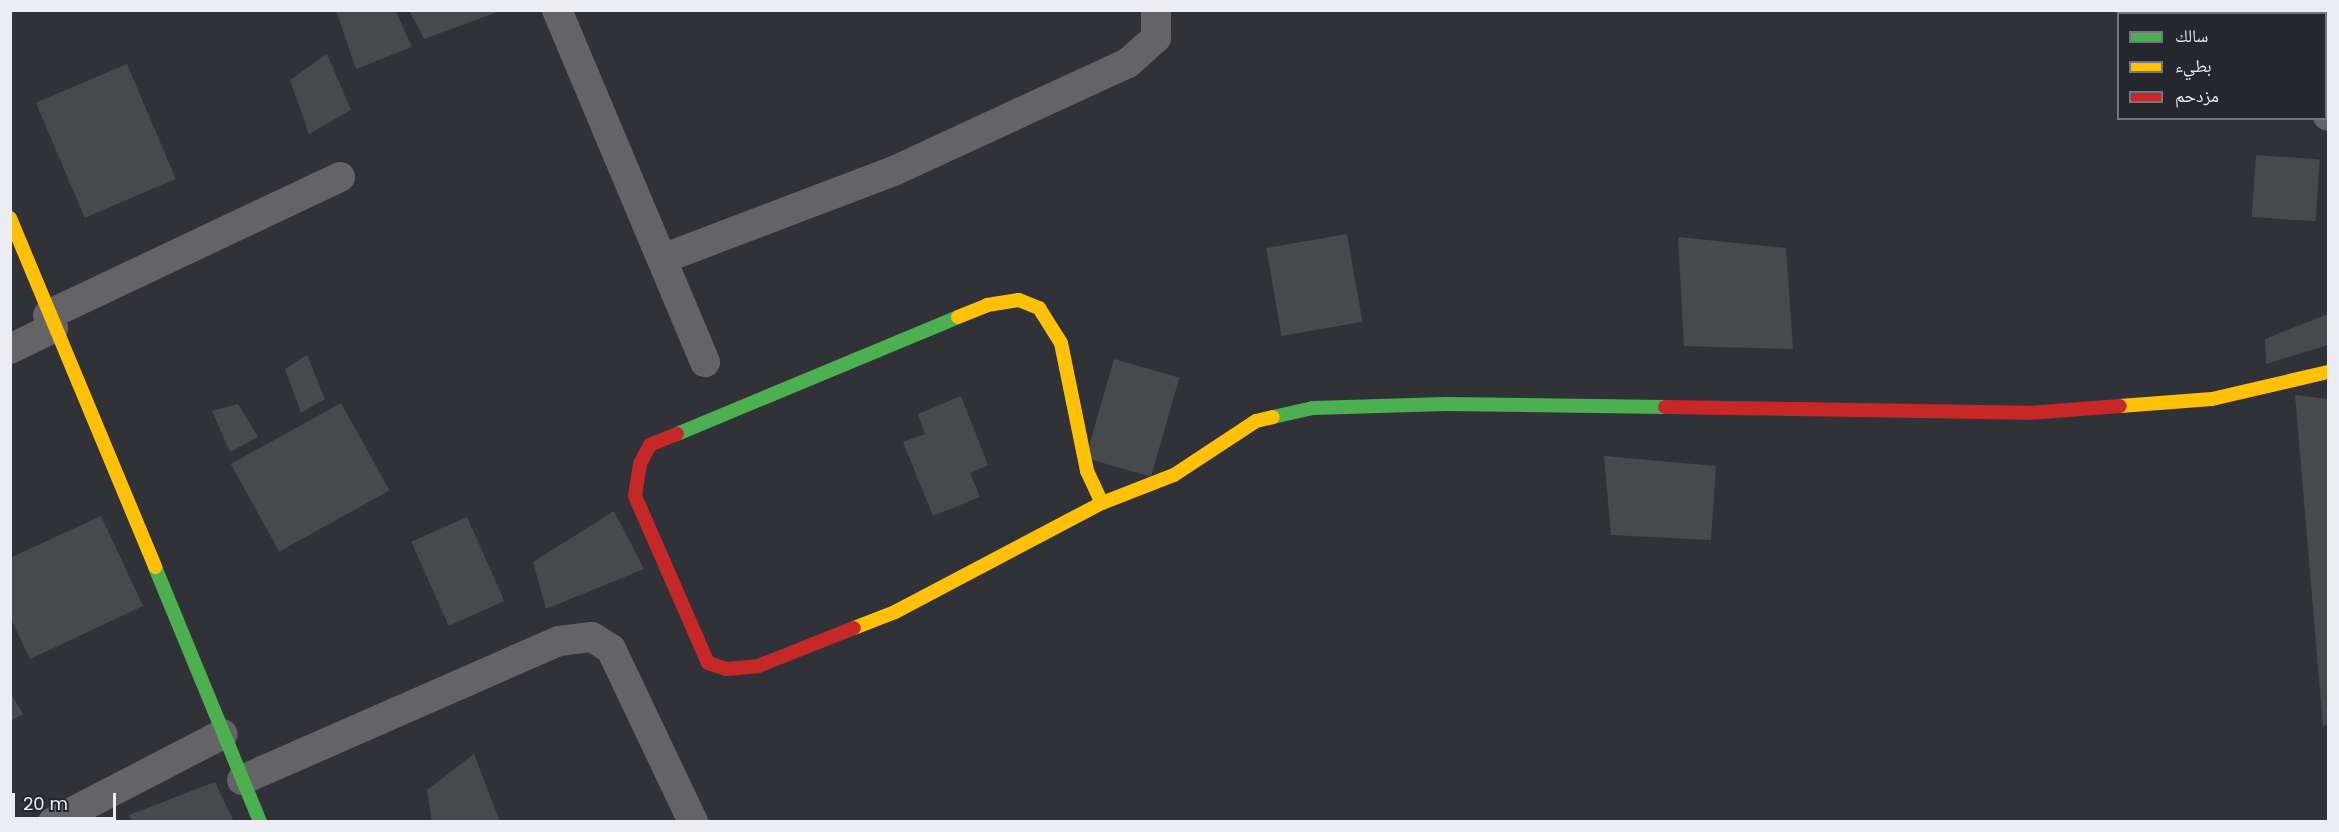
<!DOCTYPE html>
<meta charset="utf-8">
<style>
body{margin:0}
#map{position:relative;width:2339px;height:832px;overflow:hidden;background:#313237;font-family:Poppins,"Noto Naskh Arabic",sans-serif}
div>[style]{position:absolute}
.building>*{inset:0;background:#48494d;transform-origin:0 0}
.street>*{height:30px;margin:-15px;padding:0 15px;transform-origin:15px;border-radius:15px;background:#646466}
.fast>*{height:14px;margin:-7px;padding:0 7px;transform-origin:7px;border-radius:7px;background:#4caf50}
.slow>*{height:14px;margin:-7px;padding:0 7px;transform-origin:7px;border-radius:7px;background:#ffc107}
.jam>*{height:14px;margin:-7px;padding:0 7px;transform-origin:7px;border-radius:7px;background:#c62828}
span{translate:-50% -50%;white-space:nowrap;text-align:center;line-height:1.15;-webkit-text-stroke:5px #25272e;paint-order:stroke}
.frame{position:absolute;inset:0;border:12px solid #ecedf3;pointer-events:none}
.legend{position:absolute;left:2117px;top:12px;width:210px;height:108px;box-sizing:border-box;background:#25272e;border:2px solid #75767d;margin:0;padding:8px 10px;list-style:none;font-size:18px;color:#ecedf3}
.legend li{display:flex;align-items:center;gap:12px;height:30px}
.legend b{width:30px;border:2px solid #75767d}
.scale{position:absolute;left:12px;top:793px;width:104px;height:27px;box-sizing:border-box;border:3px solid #ecedf3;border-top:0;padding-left:8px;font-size:18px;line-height:21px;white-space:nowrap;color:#ecedf3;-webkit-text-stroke:4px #25272e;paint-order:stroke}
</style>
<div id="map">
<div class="building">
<div style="clip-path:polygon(336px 10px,395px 10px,412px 47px,356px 69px)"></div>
<div style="clip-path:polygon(409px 10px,500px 10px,500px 11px,424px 39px)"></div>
<div style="clip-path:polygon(327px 54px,351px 110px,309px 134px,290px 80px)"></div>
<div style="left:127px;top:64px;width:125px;height:99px;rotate:67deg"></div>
<div style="left:2256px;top:155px;width:64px;height:62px;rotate:4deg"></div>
<div style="left:1347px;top:234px;width:89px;height:82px;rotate:80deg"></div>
<div style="clip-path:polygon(1678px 237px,1786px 248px,1793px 349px,1684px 346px)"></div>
<div style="clip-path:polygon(2328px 314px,2328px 345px,2266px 364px,2265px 339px)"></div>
<div style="clip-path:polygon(307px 355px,325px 399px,301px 413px,285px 369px)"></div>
<div style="left:1114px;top:359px;width:68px;height:103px;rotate:16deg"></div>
<div style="clip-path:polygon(2295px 395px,2328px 399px,2328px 724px,2323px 726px)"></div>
<div style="clip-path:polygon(961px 396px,988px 465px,970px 473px,980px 497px,933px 516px,903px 442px,925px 434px,918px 414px)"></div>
<div style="left:341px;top:403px;width:100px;height:126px;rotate:61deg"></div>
<div style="clip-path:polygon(238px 404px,258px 437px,230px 452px,212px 411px)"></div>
<div style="clip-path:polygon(1604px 456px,1716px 466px,1711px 540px,1611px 535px)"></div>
<div style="clip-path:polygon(614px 511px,644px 569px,546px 609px,533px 562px)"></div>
<div style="clip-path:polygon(101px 516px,143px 606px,30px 659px,10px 617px,10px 558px)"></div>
<div style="left:467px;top:517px;width:92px;height:61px;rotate:66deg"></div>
<div style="clip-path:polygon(10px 692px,23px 714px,10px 721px)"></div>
<div style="clip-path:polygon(474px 754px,500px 822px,432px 822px,427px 790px)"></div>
<div style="clip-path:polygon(215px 782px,234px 822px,132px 822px,129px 815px)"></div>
</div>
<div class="street">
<div style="left:557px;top:10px;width:382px;rotate:67.2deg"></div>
<div style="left:2236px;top:10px;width:18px;rotate:13deg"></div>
<div style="left:2289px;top:14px;width:4px;rotate:-90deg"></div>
<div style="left:2326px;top:42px;width:2px"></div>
<div style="left:2326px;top:108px;width:8px;rotate:76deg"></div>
<div style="left:662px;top:259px;width:250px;rotate:-20.8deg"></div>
<div style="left:896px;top:170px;width:255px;rotate:-24.8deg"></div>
<div style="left:1128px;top:63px;width:38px;rotate:-42deg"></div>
<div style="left:1156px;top:38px;width:28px;rotate:-90deg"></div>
<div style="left:48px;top:315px;width:323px;rotate:-25.3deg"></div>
<div style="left:10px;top:349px;width:48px;rotate:-26deg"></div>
<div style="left:242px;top:780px;width:346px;rotate:-23.7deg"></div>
<div style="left:559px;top:641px;width:33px;rotate:-7deg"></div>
<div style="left:592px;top:637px;width:22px;rotate:32deg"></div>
<div style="left:611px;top:649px;width:191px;rotate:64.6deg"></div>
<div style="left:53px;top:822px;width:191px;rotate:-27.4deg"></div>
</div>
<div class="fast">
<div style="left:1273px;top:417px;width:41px;rotate:-12.7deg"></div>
<div style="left:1313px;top:408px;width:133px;rotate:-1.7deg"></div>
<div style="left:1446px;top:404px;width:219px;rotate:0.8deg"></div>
<div style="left:677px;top:434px;width:304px;rotate:-22.6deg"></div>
<div style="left:155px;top:567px;width:276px;rotate:67.6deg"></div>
</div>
<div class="slow">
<div style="left:10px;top:218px;width:378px;rotate:67.4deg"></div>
<div style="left:958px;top:317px;width:31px;rotate:-22deg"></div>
<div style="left:987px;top:305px;width:32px;rotate:-9deg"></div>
<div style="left:1019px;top:300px;width:22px;rotate:22deg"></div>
<div style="left:1039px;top:308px;width:41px;rotate:57.8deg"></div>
<div style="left:1061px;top:343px;width:131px;rotate:78.5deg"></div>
<div style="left:1087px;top:471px;width:35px;rotate:65deg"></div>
<div style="left:2120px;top:406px;width:92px;rotate:-4.4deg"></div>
<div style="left:2212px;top:399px;width:119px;rotate:-13.1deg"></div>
<div style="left:854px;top:628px;width:44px;rotate:-21.3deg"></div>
<div style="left:895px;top:612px;width:234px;rotate:-27.8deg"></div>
<div style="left:1102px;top:503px;width:77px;rotate:-21.3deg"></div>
<div style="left:1174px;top:475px;width:98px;rotate:-33.4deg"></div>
<div style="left:1256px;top:421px;width:17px;rotate:-13deg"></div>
</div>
<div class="jam">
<div style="left:1665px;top:407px;width:364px;rotate:0.9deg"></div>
<div style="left:2029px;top:413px;width:91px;rotate:-4.4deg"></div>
<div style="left:677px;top:434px;width:29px;rotate:158deg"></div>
<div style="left:650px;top:445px;width:21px;rotate:118deg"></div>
<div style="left:640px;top:464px;width:32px;rotate:99deg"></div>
<div style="left:635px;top:496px;width:182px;rotate:66.4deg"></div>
<div style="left:708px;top:663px;width:19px;rotate:18deg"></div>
<div style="left:726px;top:669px;width:32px;rotate:-5deg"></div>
<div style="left:758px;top:666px;width:103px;rotate:-21.6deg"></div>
</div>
<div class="frame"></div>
<ul class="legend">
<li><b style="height:8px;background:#4caf50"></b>سالك</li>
<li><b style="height:8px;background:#ffc107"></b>بطيء</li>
<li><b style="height:8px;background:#c62828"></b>مزدحم</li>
</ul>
<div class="scale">20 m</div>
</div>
